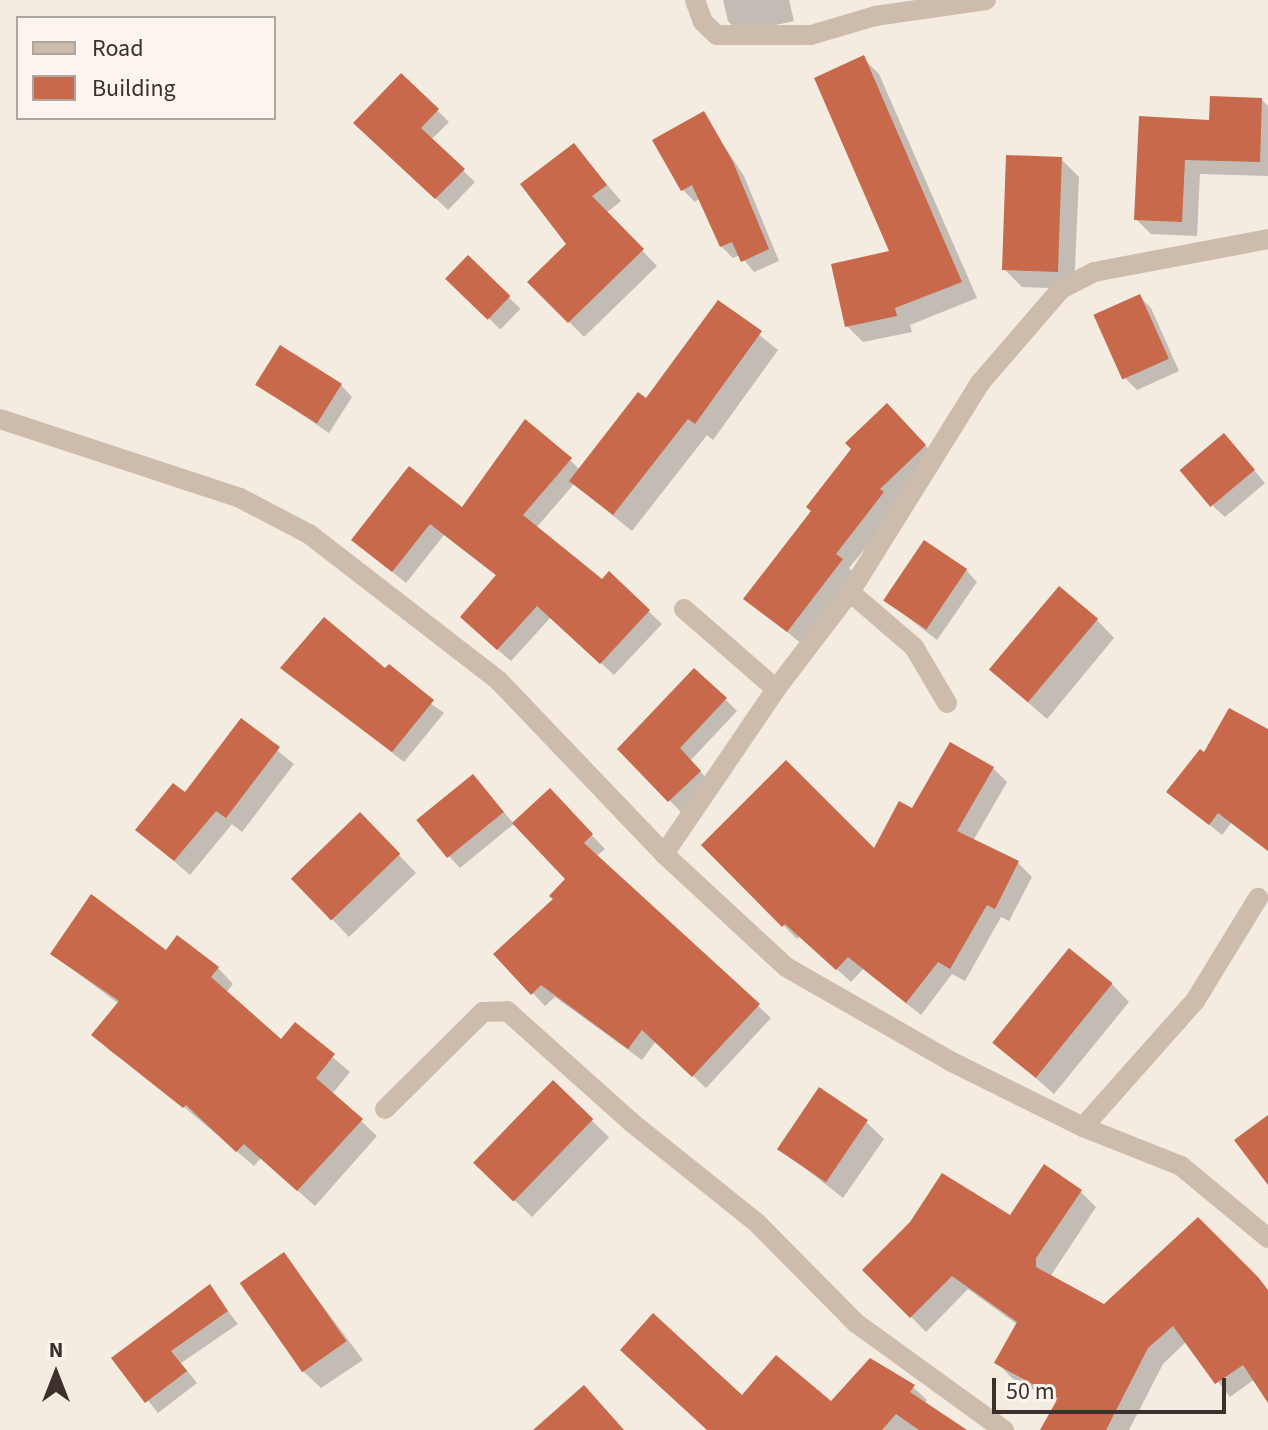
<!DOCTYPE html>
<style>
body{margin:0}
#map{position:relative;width:1268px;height:1430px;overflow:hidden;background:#f4ebe1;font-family:"Source Sans 3",sans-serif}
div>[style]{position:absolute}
.shadow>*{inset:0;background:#0003;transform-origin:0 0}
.building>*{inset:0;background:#c8694b;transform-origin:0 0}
.minor>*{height:20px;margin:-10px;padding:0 10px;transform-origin:10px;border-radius:10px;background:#cdbbac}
span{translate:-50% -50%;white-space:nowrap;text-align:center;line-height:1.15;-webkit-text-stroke:7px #fbf5ee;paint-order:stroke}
.legend{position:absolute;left:16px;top:16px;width:260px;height:104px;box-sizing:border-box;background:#fbf5ee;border:2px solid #aea6a0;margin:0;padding:10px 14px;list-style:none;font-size:24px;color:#3b302b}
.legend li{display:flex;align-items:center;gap:16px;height:40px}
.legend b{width:40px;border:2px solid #aea6a0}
.north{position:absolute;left:16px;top:1334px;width:80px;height:80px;-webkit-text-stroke:6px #fbf5ee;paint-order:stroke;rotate:0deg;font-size:22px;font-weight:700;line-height:32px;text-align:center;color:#3b302b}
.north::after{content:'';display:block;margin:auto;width:28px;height:36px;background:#3b302b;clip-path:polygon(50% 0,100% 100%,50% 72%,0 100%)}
.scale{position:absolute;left:992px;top:1378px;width:234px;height:36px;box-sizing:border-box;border:4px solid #3b302b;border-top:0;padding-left:10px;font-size:24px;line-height:28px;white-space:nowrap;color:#3b302b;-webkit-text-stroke:6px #fbf5ee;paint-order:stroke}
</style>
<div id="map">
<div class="shadow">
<div style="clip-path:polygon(723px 0,789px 0,794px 21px,739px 33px,728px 21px)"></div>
<div style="clip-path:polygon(863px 58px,879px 74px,977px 298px,910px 325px,912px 332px,863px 342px,847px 326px,892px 252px)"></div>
<div style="clip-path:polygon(402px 76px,449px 122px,431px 140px,475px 182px,448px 210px,368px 134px)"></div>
<div style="clip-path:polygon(1262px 100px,1268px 106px,1268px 176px,1200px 174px,1197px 236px,1151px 234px,1136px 219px,1211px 122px)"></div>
<div style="clip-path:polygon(703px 114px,744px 176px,779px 261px,754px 272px,740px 255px,733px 258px,721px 246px,700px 198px,695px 202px,683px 190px,655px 141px)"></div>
<div style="clip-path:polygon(574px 146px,621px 201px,606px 213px,657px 266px,584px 337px,530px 282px,569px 244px)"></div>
<div style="clip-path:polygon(1061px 159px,1079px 177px,1074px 289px,1022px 287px,1004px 269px)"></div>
<div style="left:468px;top:258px;width:73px;height:29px;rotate:44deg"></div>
<div style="clip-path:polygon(1140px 297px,1151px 308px,1179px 371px,1137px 390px,1125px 378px)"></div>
<div style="clip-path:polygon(718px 302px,778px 350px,713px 440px,707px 435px,632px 531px,574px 484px,536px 528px,602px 582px,609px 574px,662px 624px,614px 675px,551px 617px,511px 661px,475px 630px,498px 577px,444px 535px,406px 583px,353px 540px,462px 510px,570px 460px,580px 470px,646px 401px)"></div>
<div style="clip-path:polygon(258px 385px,341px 385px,352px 397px,329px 433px)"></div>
<div style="clip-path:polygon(901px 420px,939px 460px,849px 568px,856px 575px,802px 644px,746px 599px)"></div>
<div style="clip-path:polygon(1235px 448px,1265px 483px,1225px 517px,1213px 506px)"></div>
<div style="clip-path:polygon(966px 570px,977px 582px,937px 640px,885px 600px)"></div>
<div style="clip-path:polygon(1097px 620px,1114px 638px,1047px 719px,992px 671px)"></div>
<div style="clip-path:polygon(283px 668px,385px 671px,444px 713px,404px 762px)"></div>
<div style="clip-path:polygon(726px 700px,737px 711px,690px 761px,711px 783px,681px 812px,619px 749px)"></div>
<div style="clip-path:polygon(241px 721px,294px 764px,242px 832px,232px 824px,190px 875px,138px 830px,185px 795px)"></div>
<div style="clip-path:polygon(1268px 732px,1268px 851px,1231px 823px,1222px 835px,1169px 792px,1205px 755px)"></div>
<div style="clip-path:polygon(993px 768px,1007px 782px,973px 841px,1018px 863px,1032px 877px,1009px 921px,1001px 917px,965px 981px,952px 974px,921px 1015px,863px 969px,851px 982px,800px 936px,797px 939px,704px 845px,874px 851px,913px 811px)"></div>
<div style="clip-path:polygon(473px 776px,514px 824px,550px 791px,605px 849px,595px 857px,771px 1018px,706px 1088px,656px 1041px,642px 1060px,555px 997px,545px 1006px,496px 954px,556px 899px,552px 896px,567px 879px,515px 823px,460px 868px,449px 856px,419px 820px)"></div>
<div style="clip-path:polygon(360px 814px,416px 873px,349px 937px,332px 919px)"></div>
<div style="clip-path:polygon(166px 952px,218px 968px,233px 984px,226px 993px,281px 1042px,295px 1025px,350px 1072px,332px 1094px,377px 1136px,315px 1206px,261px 1158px,254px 1166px,151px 1079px,110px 1051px,94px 1035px,119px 1004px,52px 954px)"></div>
<div style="clip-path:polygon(1112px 984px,1129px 1002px,1054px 1094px,995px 1042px)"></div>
<div style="left:553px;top:1083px;width:78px;height:111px;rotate:44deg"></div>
<div style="clip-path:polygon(866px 1122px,884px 1139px,843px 1198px,779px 1148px)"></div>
<div style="clip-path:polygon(1081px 1192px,1096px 1207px,1050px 1277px,1104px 1307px,1268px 1293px,1268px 1399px,1255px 1379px,1230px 1397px,1187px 1341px,1163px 1364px,1129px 1430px,1054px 1430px,1057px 1403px,1012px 1378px,996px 1362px,1018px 1325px,968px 1289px,926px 1332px,865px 1270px)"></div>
<div style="clip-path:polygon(284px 1254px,363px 1360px,321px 1388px,303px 1371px)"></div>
<div style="clip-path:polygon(209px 1287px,238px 1324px,181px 1363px,197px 1383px,158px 1413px,114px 1358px)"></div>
<div style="clip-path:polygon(913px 1387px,927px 1400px,924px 1404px,957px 1430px,711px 1430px,743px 1398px,831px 1404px)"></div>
</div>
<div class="building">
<div style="clip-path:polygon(864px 55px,962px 282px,895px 308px,897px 316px,845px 327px,831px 264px,889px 251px,814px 78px)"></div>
<div style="clip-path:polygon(401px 73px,439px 109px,421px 128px,465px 169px,435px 199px,353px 123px)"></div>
<div style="clip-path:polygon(1210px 96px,1262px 98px,1260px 162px,1185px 160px,1182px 222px,1134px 220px,1139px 116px,1209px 120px)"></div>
<div style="clip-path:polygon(704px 111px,733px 162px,769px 249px,741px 262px,732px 242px,720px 247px,692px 185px,681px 191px,652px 140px)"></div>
<div style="clip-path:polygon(574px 143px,607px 185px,592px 196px,644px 249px,568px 323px,527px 282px,566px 244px,520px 184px)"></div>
<div style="left:1006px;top:155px;width:56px;height:115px;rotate:2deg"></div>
<div style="left:468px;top:255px;width:59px;height:33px;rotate:44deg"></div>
<div style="left:1140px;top:294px;width:71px;height:51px;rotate:66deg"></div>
<div style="clip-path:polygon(718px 300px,762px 331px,695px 424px,688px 419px,613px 515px,569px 481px,638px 392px,646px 398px)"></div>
<div style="left:280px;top:345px;width:73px;height:47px;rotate:32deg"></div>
<div style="clip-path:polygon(887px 403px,926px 445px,880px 489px,884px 492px,836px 554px,843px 559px,787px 632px,743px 599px,811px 511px,806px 507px,851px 449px,845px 443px)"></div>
<div style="clip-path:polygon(525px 419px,572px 458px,523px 515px,602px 579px,609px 571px,650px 610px,600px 664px,537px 606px,497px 650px,460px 617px,496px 575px,430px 524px,392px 572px,351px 540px,409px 466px,462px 507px)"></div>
<div style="left:1224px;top:433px;width:48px;height:58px;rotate:50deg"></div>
<div style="left:924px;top:540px;width:52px;height:73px;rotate:34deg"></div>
<div style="left:1059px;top:586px;width:51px;height:109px;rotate:40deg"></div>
<div style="clip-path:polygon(324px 617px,385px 668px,389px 664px,434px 700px,392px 752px,280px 668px)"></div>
<div style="clip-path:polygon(694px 668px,727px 698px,680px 748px,701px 771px,668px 802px,617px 749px)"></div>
<div style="clip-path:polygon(1229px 708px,1268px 729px,1268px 851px,1218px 813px,1209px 825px,1166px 792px,1200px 749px,1204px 752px)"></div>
<div style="clip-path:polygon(241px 718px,280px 747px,226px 818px,216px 811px,174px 861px,135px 830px,173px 783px,185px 792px)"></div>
<div style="clip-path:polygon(950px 742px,994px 767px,957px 831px,1019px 861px,995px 909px,987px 905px,950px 969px,938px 962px,906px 1003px,848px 957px,836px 970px,785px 924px,782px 927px,701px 845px,786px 760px,874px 848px,899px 801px,912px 808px)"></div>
<div style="left:473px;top:774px;width:49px;height:73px;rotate:51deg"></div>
<div style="clip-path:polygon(550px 788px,593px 834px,584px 843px,760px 1004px,692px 1077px,642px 1030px,628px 1049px,541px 985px,531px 995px,493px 954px,553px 899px,549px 896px,565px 879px,512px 823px)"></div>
<div style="left:360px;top:812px;width:58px;height:96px;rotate:46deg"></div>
<div style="clip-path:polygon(91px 894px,166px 950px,177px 935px,219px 967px,211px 977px,281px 1039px,295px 1022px,335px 1054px,316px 1078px,363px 1119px,297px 1191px,244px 1144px,236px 1152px,186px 1105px,183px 1108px,91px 1035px,119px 1001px,50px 954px)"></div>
<div style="left:1069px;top:948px;width:56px;height:122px;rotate:39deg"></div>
<div style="left:553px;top:1080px;width:56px;height:115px;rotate:44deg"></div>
<div style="left:819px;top:1087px;width:59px;height:75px;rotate:34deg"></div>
<div style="clip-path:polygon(1268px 1115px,1268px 1185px,1234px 1140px)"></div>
<div style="clip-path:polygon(1044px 1164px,1082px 1190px,1036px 1258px,1036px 1267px,1104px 1304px,1198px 1217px,1258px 1277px,1268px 1290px,1268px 1403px,1243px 1365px,1215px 1384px,1173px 1326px,1148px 1348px,1106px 1430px,1040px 1430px,1058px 1398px,994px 1363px,1017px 1322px,952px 1276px,910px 1318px,862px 1270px,910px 1222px,942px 1173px,1010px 1215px)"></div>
<div style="left:284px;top:1252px;width:109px;height:54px;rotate:55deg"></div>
<div style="clip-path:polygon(210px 1284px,228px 1311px,171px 1351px,187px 1371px,145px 1403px,111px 1358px)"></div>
<div style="clip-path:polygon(653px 1313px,742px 1395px,776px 1355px,831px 1401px,870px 1358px,915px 1385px,910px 1392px,967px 1430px,919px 1430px,896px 1414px,882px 1430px,707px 1430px,620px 1350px)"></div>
<div style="clip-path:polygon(584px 1385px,624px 1430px,533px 1430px)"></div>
</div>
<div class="minor">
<div style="left:695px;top:0;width:23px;rotate:70deg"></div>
<div style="left:703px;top:22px;width:19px;rotate:43deg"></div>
<div style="left:717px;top:35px;width:94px"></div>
<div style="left:811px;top:35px;width:67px;rotate:-16.5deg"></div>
<div style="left:875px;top:16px;width:112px;rotate:-8.2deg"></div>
<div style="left:0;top:419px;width:253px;rotate:18.2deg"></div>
<div style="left:240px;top:498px;width:78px;rotate:27.6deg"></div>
<div style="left:309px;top:534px;width:239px;rotate:37.7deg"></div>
<div style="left:498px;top:680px;width:240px;rotate:46.3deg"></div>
<div style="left:664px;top:854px;width:166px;rotate:42.8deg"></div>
<div style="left:786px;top:967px;width:189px;rotate:29.8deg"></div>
<div style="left:950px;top:1061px;width:148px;rotate:26.4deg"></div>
<div style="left:1083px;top:1127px;width:105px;rotate:21.7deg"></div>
<div style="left:1181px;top:1166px;width:113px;rotate:39.6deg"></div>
<div style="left:850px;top:592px;width:84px;rotate:40.7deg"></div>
<div style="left:914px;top:647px;width:65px;rotate:59.5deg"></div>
<div style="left:684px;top:609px;width:122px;rotate:41deg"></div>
<div style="left:664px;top:854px;width:199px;rotate:-55.8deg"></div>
<div style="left:776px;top:689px;width:122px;rotate:-52.7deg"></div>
<div style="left:850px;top:592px;width:246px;rotate:-58.1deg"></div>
<div style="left:980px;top:383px;width:124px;rotate:-49.2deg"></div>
<div style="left:1061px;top:289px;width:37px;rotate:-27deg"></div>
<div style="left:1094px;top:272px;width:177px;rotate:-10.7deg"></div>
<div style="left:385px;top:1109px;width:138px;rotate:-44.7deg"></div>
<div style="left:483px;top:1012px;width:24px;rotate:-2deg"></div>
<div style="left:507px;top:1011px;width:166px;rotate:41.8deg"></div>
<div style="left:631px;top:1122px;width:160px;rotate:38.7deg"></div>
<div style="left:756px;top:1222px;width:142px;rotate:45.3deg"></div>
<div style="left:856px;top:1323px;width:183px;rotate:35.9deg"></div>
<div style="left:1083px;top:1127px;width:169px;rotate:-48.4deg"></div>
<div style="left:1195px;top:1001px;width:121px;rotate:-58.5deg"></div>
</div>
<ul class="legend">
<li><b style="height:10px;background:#cdbbac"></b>Road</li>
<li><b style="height:22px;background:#c8694b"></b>Building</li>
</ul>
<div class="north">N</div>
<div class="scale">50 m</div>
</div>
